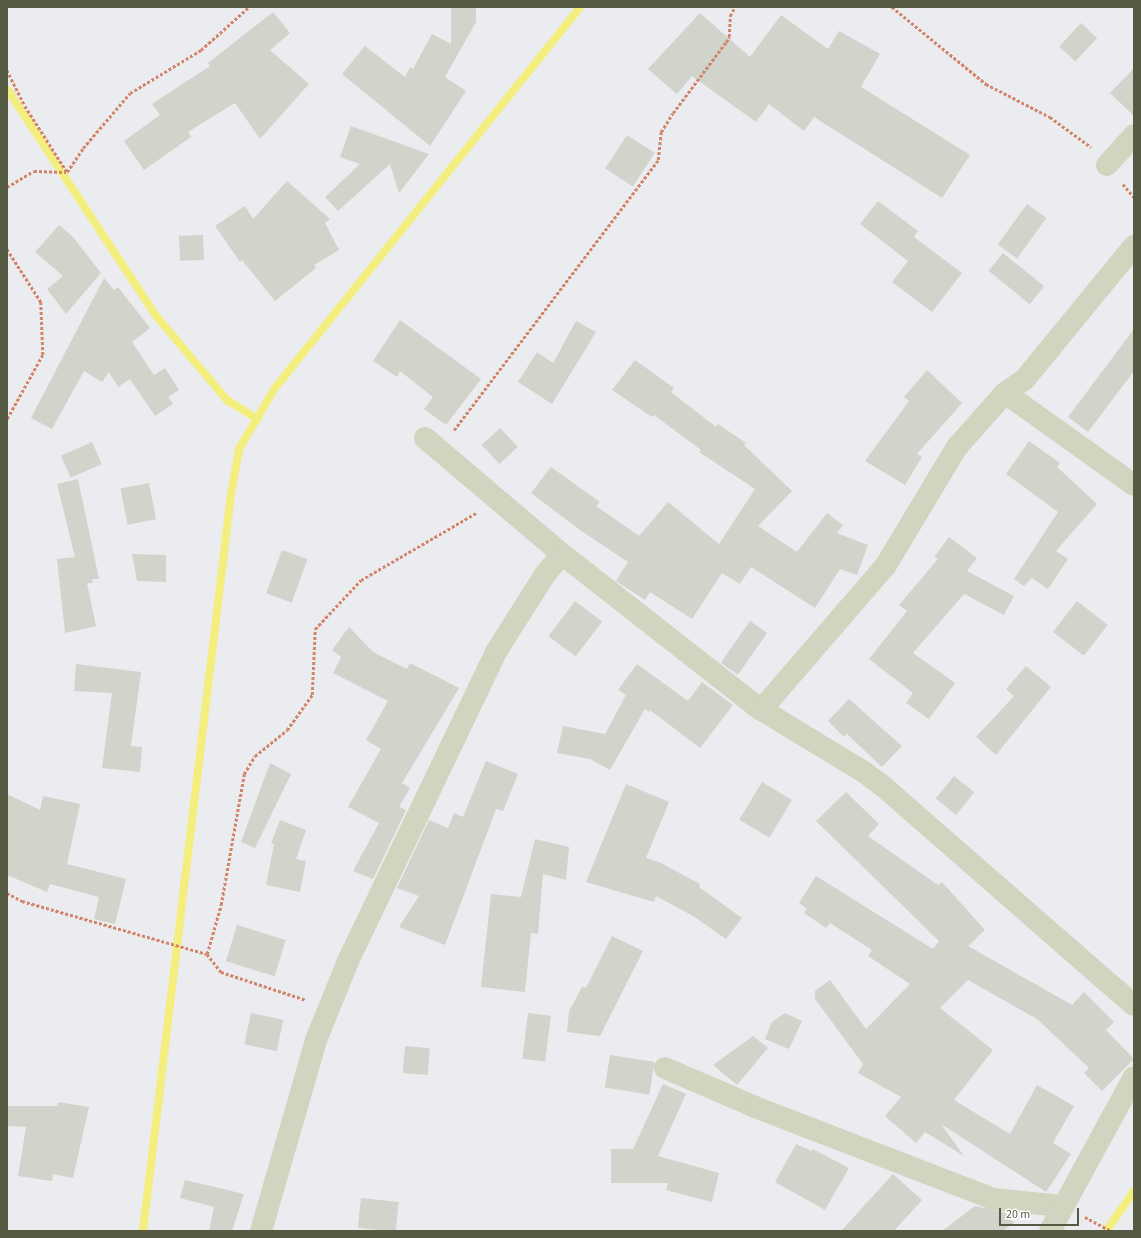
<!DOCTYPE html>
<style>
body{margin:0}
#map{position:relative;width:1141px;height:1238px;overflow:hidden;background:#ebecef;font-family:"Source Sans 3",sans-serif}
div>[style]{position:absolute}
.stream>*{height:8px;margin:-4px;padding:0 4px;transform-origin:4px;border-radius:4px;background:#f3ee7d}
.building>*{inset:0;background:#d0d4ca;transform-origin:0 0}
.path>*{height:2.5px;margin-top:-1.25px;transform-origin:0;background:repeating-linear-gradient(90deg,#d38469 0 3px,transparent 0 5px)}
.minor>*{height:22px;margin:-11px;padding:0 11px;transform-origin:11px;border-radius:11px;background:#d0d5c0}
span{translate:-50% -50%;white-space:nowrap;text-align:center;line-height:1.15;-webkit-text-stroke:4px #fff;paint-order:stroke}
.frame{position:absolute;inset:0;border:8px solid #555a42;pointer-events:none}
.scale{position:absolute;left:999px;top:1208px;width:80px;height:18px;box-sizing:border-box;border:2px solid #555a42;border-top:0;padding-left:5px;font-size:12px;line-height:14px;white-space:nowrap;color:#555a42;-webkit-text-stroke:3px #fff;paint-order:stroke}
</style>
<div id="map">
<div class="stream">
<div style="left:7px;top:89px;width:273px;rotate:56.7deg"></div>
<div style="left:157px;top:317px;width:109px;rotate:49.9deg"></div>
<div style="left:227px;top:400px;width:36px;rotate:32deg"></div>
<div style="left:143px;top:1231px;width:742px;rotate:-83.19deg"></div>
<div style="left:231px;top:494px;width:46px;rotate:-79.9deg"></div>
<div style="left:239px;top:449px;width:71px;rotate:-59.5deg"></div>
<div style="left:275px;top:388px;width:488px;rotate:-51.3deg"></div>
<div style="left:1106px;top:1231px;width:49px;rotate:-55deg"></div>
</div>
<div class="building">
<div style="clip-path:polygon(451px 7px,476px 7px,476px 22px,445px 77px,466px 91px,430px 146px,342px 74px,365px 46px,405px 77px,410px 67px,413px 69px,432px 34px,451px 44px)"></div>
<div style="clip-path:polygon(273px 12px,290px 33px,270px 50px,309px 84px,260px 139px,235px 103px,188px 132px,191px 137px,144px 170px,124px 141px,160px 115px,152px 104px,210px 66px,208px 63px)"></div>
<div style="clip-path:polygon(700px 13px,750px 57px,781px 15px,828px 49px,839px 31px,880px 54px,861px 87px,970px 155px,942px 198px,814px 117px,804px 131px,769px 104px,756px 122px,692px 76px,677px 94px,648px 69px)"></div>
<div style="left:1081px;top:23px;width:22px;height:32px;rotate:43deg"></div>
<div style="clip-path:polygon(1134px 68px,1134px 116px,1110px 93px)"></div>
<div style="clip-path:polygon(351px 126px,429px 154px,399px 193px,390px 164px,338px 211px,325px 197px,360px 164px,340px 157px)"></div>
<div style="left:627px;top:135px;width:33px;height:40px;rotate:33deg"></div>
<div style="clip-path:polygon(287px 181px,330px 219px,325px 223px,339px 250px,314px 265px,316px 268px,275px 301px,242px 260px,240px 262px,215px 226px,245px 206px,253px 219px)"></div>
<div style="clip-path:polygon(878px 201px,918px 231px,914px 237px,962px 273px,932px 312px,892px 282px,908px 261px,860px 224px)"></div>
<div style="left:1027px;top:204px;width:24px;height:50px;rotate:36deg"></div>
<div style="clip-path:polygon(59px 225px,73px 237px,101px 273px,66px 314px,47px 289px,63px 276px,35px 252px)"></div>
<div style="left:203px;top:235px;width:25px;height:24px;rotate:88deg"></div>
<div style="left:1003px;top:253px;width:53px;height:23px;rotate:39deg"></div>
<div style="clip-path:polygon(104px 278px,114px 290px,118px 287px,150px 328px,132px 342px,154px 375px,165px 368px,179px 390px,168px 397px,173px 404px,155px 416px,130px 379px,118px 387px,109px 372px,102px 382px,84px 371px,52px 429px,31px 418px)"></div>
<div style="clip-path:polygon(400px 320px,481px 379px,446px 425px,424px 409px,433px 397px,400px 371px,397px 377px,373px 361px)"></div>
<div style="clip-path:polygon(576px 321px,596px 332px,552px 404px,518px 382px,537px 352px,553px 363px)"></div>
<div style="clip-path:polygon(1134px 329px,1134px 371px,1088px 432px,1068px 417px)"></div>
<div style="clip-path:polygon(635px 360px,674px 388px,671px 392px,716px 427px,718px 424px,746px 443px,744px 445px,792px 491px,758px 526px,797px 552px,827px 513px,843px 525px,837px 533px,868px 545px,857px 575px,840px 569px,815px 608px,751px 567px,740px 584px,722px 573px,692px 619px,650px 592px,645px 600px,616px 581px,628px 562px,580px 530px,531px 493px,551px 467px,600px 502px,596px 506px,639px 536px,668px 502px,719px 544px,755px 489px,699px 452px,701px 450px,654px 415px,652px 417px,612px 390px)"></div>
<div style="clip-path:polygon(927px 370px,962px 403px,917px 454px,922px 457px,905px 485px,865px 461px,909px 401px,904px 397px)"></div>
<div style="left:500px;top:428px;width:26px;height:25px;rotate:47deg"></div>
<div style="clip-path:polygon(1029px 441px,1060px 463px,1057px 467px,1097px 504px,1056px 551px,1068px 559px,1048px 589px,1032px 578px,1024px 586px,1014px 579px,1058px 512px,1006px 474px)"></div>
<div style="left:92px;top:442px;width:24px;height:34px;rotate:66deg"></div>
<div style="clip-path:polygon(78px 479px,99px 579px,92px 579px,93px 583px,87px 583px,96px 626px,65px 633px,57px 559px,75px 557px,57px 484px)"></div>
<div style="left:149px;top:483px;width:37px;height:29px;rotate:79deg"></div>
<div style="clip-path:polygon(949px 537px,977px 558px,967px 571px,1014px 596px,1004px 615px,964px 594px,913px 653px,955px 683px,929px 719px,906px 703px,913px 693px,869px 659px,907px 611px,899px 605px,938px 559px,934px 557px)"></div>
<div style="left:282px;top:550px;width:27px;height:46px;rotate:20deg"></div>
<div style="clip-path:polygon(132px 554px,166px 555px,166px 582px,137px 581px)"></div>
<div style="left:575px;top:601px;width:34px;height:44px;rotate:37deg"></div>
<div style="left:1077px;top:601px;width:39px;height:39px;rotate:38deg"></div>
<div style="left:750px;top:621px;width:21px;height:51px;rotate:35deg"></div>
<div style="clip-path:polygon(349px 627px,373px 652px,407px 669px,410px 663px,459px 688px,402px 783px,410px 788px,399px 807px,406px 810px,373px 879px,353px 871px,379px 823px,348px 807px,381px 749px,366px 740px,388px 701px,333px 673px,341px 657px,332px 650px)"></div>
<div style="clip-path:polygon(76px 664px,141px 672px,131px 746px,142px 747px,140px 772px,102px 768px,112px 693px,74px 691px)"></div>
<div style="clip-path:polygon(637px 664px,688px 701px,702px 682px,733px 705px,700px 748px,650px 710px,649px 712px,645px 709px,610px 770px,590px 759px,557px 753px,563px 726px,605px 734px,626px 695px,618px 690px)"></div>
<div style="clip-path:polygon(1026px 666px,1051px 687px,996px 755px,976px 737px,1014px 696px,1006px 689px)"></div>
<div style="clip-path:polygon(849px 699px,902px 746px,882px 767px,847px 734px,844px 737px,828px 721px)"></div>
<div style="clip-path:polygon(486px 761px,518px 774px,503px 811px,496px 809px,445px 945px,399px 927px,419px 896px,397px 888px,429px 820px,448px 828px,454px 813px,463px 817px)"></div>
<div style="clip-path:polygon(270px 763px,291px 774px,255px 848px,241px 842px)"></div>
<div style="left:954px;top:776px;width:26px;height:29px;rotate:39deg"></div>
<div style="left:762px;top:782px;width:35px;height:44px;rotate:31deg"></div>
<div style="clip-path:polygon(626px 784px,669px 802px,646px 858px,659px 862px,700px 884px,699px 887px,742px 918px,726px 939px,693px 916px,656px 896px,654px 902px,586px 882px)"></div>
<div style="clip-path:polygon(846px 792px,879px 824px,868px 836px,938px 885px,942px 882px,985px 930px,968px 946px,1072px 1005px,1084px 992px,1114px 1022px,1106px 1030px,1134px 1059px,1102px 1091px,1084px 1073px,1089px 1068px,1037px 1019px,968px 980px,940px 1008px,993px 1050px,954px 1100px,1010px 1134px,1037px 1085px,1074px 1106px,1053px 1143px,1071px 1154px,1046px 1192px,941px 1124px,964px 1156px,925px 1132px,916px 1143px,885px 1116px,901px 1097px,858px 1073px,863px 1064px,815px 999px,815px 991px,830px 980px,866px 1029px,910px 984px,868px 956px,872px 950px,830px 923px,826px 928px,804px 913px,807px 909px,799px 903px,816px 876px,933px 949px,939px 941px,816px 821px)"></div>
<div style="clip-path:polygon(7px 794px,40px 810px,43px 796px,80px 804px,67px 864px,126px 879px,115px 924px,94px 919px,99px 897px,50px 884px,47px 892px,7px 875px)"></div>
<div style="clip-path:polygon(280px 820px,306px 830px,296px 859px,306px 861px,300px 892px,266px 885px,274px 844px,271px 843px)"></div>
<div style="clip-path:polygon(535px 839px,569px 847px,566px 880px,543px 874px,538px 934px,531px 933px,525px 992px,481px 987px,491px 894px,521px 897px)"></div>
<div style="left:237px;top:925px;width:51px;height:38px;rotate:17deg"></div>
<div style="clip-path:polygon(612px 936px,643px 951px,600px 1036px,567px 1032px,569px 1011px,582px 987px,586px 988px)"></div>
<div style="left:251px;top:1013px;width:33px;height:32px;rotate:12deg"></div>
<div style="left:528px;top:1013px;width:23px;height:46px;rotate:7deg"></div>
<div style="clip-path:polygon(785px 1013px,802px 1021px,789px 1049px,765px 1039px,772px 1022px)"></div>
<div style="clip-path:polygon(753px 1036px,768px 1048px,737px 1085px,713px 1065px)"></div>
<div style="left:405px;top:1046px;width:25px;height:27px;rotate:5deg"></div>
<div style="left:610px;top:1055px;width:45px;height:33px;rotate:9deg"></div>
<div style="clip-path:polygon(663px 1084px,686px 1094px,658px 1156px,719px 1173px,712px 1202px,666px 1190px,668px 1183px,611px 1183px,611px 1149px,633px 1149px)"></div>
<div style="clip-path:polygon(58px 1102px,89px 1107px,73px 1178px,53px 1174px,52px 1181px,18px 1176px,26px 1127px,7px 1126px,7px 1106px,57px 1106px)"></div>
<div style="clip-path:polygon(796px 1144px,812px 1151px,813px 1149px,849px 1168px,825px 1210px,775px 1182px)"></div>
<div style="clip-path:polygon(893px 1174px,922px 1200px,894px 1231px,841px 1231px)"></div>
<div style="clip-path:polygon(185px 1180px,244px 1194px,232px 1231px,209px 1231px,214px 1207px,180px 1198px)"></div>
<div style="left:361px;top:1198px;width:38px;height:30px;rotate:6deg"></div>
<div style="clip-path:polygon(975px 1206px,1007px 1213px,1014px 1223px,1003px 1231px,942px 1231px)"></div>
</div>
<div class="path">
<div style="left:892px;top:7px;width:122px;rotate:39.3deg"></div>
<div style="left:986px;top:84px;width:72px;rotate:27.3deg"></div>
<div style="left:1050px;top:117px;width:51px;rotate:36.2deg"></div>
<div style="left:7px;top:70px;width:40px;rotate:63.4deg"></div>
<div style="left:25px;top:106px;width:78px;rotate:57.5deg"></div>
<div style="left:67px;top:172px;width:29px;rotate:-56deg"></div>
<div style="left:83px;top:148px;width:72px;rotate:-49.5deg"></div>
<div style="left:130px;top:93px;width:83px;rotate:-31.2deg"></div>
<div style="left:201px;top:50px;width:64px;rotate:-41.9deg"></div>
<div style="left:1123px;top:184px;width:17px;rotate:50deg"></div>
<div style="left:7px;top:187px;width:31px;rotate:-31deg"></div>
<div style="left:34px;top:171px;width:32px;rotate:2deg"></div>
<div style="left:7px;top:249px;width:63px;rotate:57.3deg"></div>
<div style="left:41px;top:302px;width:53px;rotate:87.8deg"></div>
<div style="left:43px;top:355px;width:74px;rotate:119deg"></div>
<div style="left:454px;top:430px;width:338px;rotate:-52.9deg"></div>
<div style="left:658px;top:160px;width:28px;rotate:-84deg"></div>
<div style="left:661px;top:132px;width:22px;rotate:-58deg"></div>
<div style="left:673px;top:113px;width:89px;rotate:-53.3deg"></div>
<div style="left:726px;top:42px;width:6px;rotate:-59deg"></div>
<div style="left:729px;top:37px;width:21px;rotate:-87deg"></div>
<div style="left:730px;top:16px;width:10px;rotate:-61deg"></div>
<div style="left:7px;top:893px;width:17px;rotate:28deg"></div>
<div style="left:22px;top:901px;width:192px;rotate:16deg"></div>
<div style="left:207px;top:954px;width:23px;rotate:52deg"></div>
<div style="left:221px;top:972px;width:89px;rotate:18.2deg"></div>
<div style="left:207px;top:954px;width:51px;rotate:-74.1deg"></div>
<div style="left:221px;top:905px;width:133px;rotate:-80deg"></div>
<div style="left:244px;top:774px;width:21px;rotate:-59deg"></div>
<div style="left:255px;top:756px;width:41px;rotate:-39.1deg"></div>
<div style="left:287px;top:730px;width:43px;rotate:-54.5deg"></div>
<div style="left:312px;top:695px;width:66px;rotate:-87.4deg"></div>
<div style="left:315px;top:629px;width:67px;rotate:-46.8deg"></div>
<div style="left:361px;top:580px;width:133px;rotate:-30.2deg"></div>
<div style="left:1085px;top:1217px;width:30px;rotate:28deg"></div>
</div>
<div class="minor">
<div style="left:1107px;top:165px;width:40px;rotate:-48deg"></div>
<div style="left:1005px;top:393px;width:158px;rotate:35.5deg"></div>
<div style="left:425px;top:438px;width:180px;rotate:40.3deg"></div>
<div style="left:562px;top:554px;width:248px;rotate:38.1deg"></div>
<div style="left:757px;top:707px;width:125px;rotate:31.3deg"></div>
<div style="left:864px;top:772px;width:26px;rotate:37deg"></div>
<div style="left:885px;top:788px;width:330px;rotate:41.1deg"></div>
<div style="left:761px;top:710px;width:191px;rotate:-49.2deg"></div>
<div style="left:886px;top:565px;width:138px;rotate:-59deg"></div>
<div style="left:957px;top:447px;width:72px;rotate:-48.4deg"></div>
<div style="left:1005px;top:393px;width:24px;rotate:-35deg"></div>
<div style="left:1025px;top:379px;width:172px;rotate:-50.7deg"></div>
<div style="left:665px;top:1068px;width:98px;rotate:23.4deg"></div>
<div style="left:755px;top:1107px;width:255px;rotate:21.1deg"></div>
<div style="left:993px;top:1199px;width:69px;rotate:5.8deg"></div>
<div style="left:261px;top:1231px;width:199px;rotate:-73.9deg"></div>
<div style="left:316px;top:1040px;width:85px;rotate:-67.9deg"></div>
<div style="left:348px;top:961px;width:343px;rotate:-64.4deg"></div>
<div style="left:496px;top:652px;width:90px;rotate:-57.7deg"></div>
<div style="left:544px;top:576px;width:28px;rotate:-51deg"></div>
<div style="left:1050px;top:1231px;width:175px;rotate:-61.4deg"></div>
</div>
<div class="frame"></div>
<div class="scale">20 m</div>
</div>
